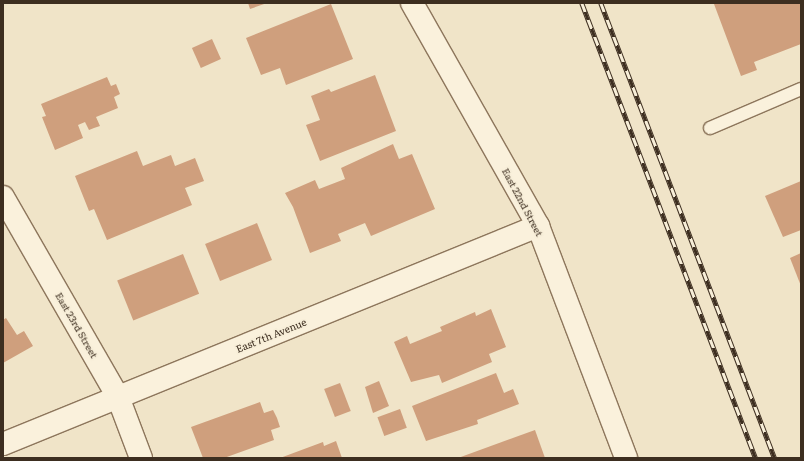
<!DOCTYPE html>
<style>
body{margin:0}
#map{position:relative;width:804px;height:461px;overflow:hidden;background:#f0e4c8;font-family:Literata,serif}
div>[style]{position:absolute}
.building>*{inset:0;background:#cf9f7d;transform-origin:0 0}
.roads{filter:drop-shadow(1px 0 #8d765c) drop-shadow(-1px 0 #8d765c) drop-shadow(0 1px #8d765c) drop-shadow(0 -1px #8d765c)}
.lane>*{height:12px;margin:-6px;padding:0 6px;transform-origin:6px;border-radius:6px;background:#faf1dc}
.street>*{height:22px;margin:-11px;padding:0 11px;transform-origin:11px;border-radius:11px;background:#faf1dc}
.rail>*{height:4.5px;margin-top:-2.25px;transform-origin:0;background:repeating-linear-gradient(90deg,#f7eed8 0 9px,#3d2e20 0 18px);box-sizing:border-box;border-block:1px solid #3d2e20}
span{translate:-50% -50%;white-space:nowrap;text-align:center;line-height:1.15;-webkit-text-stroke:3.5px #f7eed8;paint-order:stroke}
.street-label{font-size:10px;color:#3d2e20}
.frame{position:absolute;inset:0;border:4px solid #3d2e20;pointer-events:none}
</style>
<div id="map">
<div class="building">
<div style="clip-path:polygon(248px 3px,267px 3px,250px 9px)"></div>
<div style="clip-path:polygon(718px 3px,801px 3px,801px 44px,754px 62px,757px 70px,741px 76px,714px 4px)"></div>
<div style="clip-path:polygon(331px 4px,353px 59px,286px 85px,280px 68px,261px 75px,246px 38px)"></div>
<div style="left:212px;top:39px;width:22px;height:22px;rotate:66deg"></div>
<div style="clip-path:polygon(375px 75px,396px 131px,320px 161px,306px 125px,320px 120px,311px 96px,329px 89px,331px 92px)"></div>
<div style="clip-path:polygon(107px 77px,111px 86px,116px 84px,120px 94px,114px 97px,118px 108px,96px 117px,100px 126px,94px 128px,89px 130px,85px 122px,78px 125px,83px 138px,55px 150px,42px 117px,46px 116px,41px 104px)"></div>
<div style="clip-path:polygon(393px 144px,399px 159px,412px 154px,435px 209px,371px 236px,365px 223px,338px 234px,341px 241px,310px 253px,293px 207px,285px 193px,315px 180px,319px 189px,345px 179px,341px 168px)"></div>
<div style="clip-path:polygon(137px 151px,143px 166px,171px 155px,175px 166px,195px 158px,204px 181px,185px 188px,192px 205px,107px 240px,94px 209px,89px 211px,75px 176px)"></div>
<div style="clip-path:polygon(801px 181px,801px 230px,783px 237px,765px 196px)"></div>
<div style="left:257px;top:223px;width:40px;height:56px;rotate:68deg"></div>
<div style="clip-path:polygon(801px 253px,801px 286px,790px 258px)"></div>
<div style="left:183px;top:254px;width:43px;height:71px;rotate:68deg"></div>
<div style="clip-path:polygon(491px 309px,506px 347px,489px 354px,492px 362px,442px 383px,439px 375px,411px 382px,394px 342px,407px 336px,410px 344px,442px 331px,440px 327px,475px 312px,476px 316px)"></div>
<div style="clip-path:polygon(6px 318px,17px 335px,24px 331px,33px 346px,3px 363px,3px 320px)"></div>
<div style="clip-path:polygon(496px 373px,504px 393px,513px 389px,519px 404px,477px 420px,478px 424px,426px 441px,412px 406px)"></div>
<div style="clip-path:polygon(379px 381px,389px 406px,373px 413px,365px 387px)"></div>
<div style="left:340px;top:383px;width:30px;height:17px;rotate:69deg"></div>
<div style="clip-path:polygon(260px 402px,264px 413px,273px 410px,277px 418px,280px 427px,271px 430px,274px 440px,224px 458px,203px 458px,191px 427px)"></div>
<div style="left:400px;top:409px;width:20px;height:24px;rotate:70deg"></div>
<div style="clip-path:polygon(535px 430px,545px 458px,458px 458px)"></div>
<div style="clip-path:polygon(336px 441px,342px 458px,280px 458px,323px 442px,324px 446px)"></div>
</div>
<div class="roads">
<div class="lane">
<div style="left:710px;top:128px;width:99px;rotate:-23.2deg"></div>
</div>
<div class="street">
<div style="left:412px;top:3px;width:256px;rotate:60.5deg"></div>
<div style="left:538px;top:226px;width:248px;rotate:69.2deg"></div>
<div style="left:3px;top:197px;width:231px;rotate:60.1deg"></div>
<div style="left:118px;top:397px;width:65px;rotate:69.3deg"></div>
<div style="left:3px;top:444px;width:578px;rotate:-22.17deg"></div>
</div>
</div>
<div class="rail">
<div style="left:582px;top:3px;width:487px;rotate:69.1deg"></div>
<div style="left:601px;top:3px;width:487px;rotate:69.1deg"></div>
</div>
<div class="street-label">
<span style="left:523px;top:202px;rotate:62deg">East 22nd Street</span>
<span style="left:77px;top:325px;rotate:60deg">East 23rd Street</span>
<span style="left:271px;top:335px;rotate:-22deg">East 7th Avenue</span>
</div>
<div class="frame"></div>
</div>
